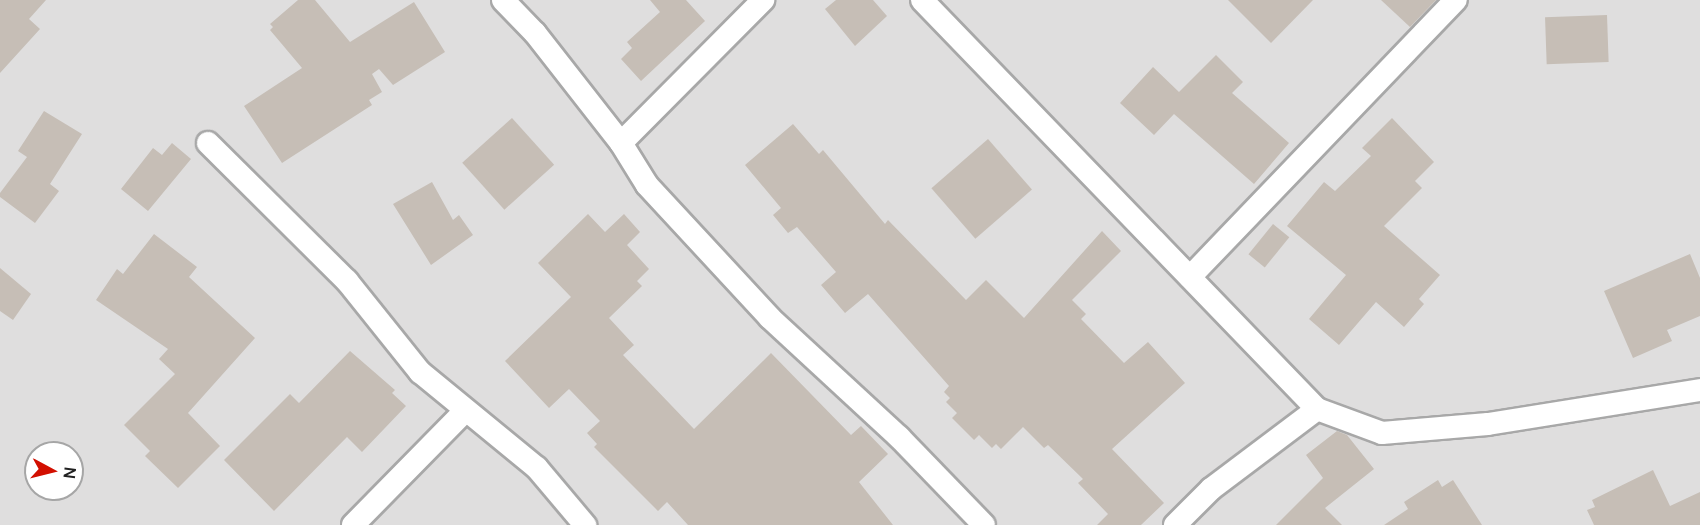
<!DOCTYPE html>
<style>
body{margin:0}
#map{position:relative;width:1700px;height:525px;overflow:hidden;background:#f1efe7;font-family:Manrope,sans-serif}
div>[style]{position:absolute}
.residential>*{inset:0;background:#dfdede}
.building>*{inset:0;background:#c6beb6;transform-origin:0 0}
.roads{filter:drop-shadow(2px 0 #a8a8a8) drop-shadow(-2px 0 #a8a8a8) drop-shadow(0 2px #a8a8a8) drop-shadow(0 -2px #a8a8a8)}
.street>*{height:22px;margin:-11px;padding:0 11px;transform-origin:11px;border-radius:11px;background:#fff}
span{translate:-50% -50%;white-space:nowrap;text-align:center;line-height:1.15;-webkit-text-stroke:4.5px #fff;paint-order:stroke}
.north{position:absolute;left:24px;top:441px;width:60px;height:60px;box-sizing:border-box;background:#fff;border:2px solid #a6a6a6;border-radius:50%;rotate:97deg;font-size:16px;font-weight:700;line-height:24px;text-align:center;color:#212121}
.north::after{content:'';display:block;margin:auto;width:21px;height:27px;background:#d20f00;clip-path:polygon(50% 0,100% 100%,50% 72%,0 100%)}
</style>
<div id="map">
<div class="residential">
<div style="clip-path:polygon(evenodd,0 0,1700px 0,1700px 525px,0 525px,0 0,36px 453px,72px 453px,72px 489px,36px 489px,36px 453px)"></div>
</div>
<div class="building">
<div style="clip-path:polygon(0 0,46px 0,29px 19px,40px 29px,0 73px)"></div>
<div style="clip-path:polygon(298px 0,315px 0,350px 42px,414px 2px,445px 52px,393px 85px,379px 69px,372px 74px,382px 92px,369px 100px,372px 105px,282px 163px,244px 106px,302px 68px,270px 30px,273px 27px,270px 24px)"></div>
<div style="clip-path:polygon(650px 0,686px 0,705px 21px,641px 81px,621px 59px,632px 48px,627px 42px,660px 12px)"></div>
<div style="clip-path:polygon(836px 0,873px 0,887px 16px,855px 46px,825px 9px)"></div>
<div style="clip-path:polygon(1228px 0,1313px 0,1271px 43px)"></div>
<div style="clip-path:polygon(1381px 0,1436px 0,1410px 27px)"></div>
<div style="left:1607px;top:15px;width:47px;height:62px;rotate:88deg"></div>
<div style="clip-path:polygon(1216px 55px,1243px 82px,1232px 93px,1289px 143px,1254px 184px,1174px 114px,1154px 135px,1120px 103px,1153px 67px,1179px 92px)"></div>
<div style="clip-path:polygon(44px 111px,82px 134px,50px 184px,59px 191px,35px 223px,0 197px,0 193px,27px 157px,18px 151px)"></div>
<div style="left:512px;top:118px;width:63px;height:67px;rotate:48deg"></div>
<div style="clip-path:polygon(1392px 118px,1434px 162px,1415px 181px,1422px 188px,1384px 226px,1440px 275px,1419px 299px,1424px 304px,1404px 327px,1376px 302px,1339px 345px,1309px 319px,1346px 275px,1287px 226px,1324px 182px,1335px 191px,1371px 156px,1362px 148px)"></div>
<div style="clip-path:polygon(793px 124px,819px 154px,823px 150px,885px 224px,888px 220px,966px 300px,986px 280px,1024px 318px,1102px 231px,1121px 251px,1072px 300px,1086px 314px,1081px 319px,1124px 363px,1148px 342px,1185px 383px,1112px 449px,1164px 503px,1141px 525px,1097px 525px,1108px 514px,1078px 483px,1083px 479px,1048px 445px,1044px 448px,1023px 427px,1001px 449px,996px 444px,992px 448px,979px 435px,974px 440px,952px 418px,957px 413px,946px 402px,950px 398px,944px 392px,949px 386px,868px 294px,845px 313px,821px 285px,836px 272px,797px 227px,788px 233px,773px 215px,781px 208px,745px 165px)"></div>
<div style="left:988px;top:139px;width:67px;height:75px;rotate:49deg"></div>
<div style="clip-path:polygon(172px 143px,191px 159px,148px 211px,121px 189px,153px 148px,162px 155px)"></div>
<div style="clip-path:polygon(432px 182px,453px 220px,459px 215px,473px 235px,431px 265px,393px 204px)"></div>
<div style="clip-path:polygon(588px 214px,605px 232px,624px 214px,640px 232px,627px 245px,649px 269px,637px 281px,642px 286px,609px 318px,634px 345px,623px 355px,694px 429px,771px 353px,851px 435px,861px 426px,888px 454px,859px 482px,893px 525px,688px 525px,667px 502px,658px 511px,594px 447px,597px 444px,587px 433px,600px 421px,569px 389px,549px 408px,505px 361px,571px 297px,538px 263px)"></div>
<div style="left:1273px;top:224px;width:21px;height:39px;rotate:39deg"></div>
<div style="clip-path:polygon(154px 234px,197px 267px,189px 277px,255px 338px,188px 413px,220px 446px,178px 488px,145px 456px,150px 451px,124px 425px,175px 374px,159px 359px,168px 349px,96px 300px,117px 269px,123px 274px)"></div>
<div style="clip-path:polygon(1690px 254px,1700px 278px,1700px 316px,1667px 330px,1672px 341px,1633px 358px,1604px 291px)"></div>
<div style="clip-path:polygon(0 268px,31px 294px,13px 320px,0 311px)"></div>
<div style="clip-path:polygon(350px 351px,395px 390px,392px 393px,406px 406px,362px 452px,347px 437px,274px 511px,224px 460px,290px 394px,299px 403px)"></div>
<div style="clip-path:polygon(1337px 431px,1347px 435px,1374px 469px,1325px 508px,1342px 525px,1276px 525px,1323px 478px,1306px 455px)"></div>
<div style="clip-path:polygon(1653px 470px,1670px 506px,1700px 492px,1700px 525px,1594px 525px,1587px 510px,1595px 507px,1592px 500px)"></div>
<div style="clip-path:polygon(1438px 480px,1442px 487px,1453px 480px,1482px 525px,1384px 525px,1408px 509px,1404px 502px)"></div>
</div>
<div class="roads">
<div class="street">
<div style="left:503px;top:0;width:46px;rotate:45.9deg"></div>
<div style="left:535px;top:33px;width:140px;rotate:52deg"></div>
<div style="left:621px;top:143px;width:49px;rotate:58.2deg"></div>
<div style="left:647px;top:185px;width:181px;rotate:47.2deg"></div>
<div style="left:770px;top:318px;width:176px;rotate:42.7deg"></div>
<div style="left:899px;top:437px;width:122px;rotate:46deg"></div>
<div style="left:922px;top:0;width:569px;rotate:46deg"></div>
<div style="left:1317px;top:409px;width:69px;rotate:20.3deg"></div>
<div style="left:1382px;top:433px;width:106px;rotate:-4.9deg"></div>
<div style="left:1488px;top:424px;width:215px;rotate:-9.1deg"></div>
<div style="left:208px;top:143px;width:196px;rotate:44.8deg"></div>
<div style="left:347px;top:281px;width:117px;rotate:51.3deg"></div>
<div style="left:420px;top:372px;width:151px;rotate:39.4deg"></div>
<div style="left:537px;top:468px;width:75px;rotate:49.9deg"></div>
<div style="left:621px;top:143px;width:202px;rotate:-45.2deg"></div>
<div style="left:1190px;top:277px;width:384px;rotate:-46.2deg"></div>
<div style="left:353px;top:525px;width:158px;rotate:-45.5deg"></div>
<div style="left:1175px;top:525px;width:51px;rotate:-45deg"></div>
<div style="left:1211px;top:489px;width:133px;rotate:-37deg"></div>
</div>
</div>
<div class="north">N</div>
</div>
